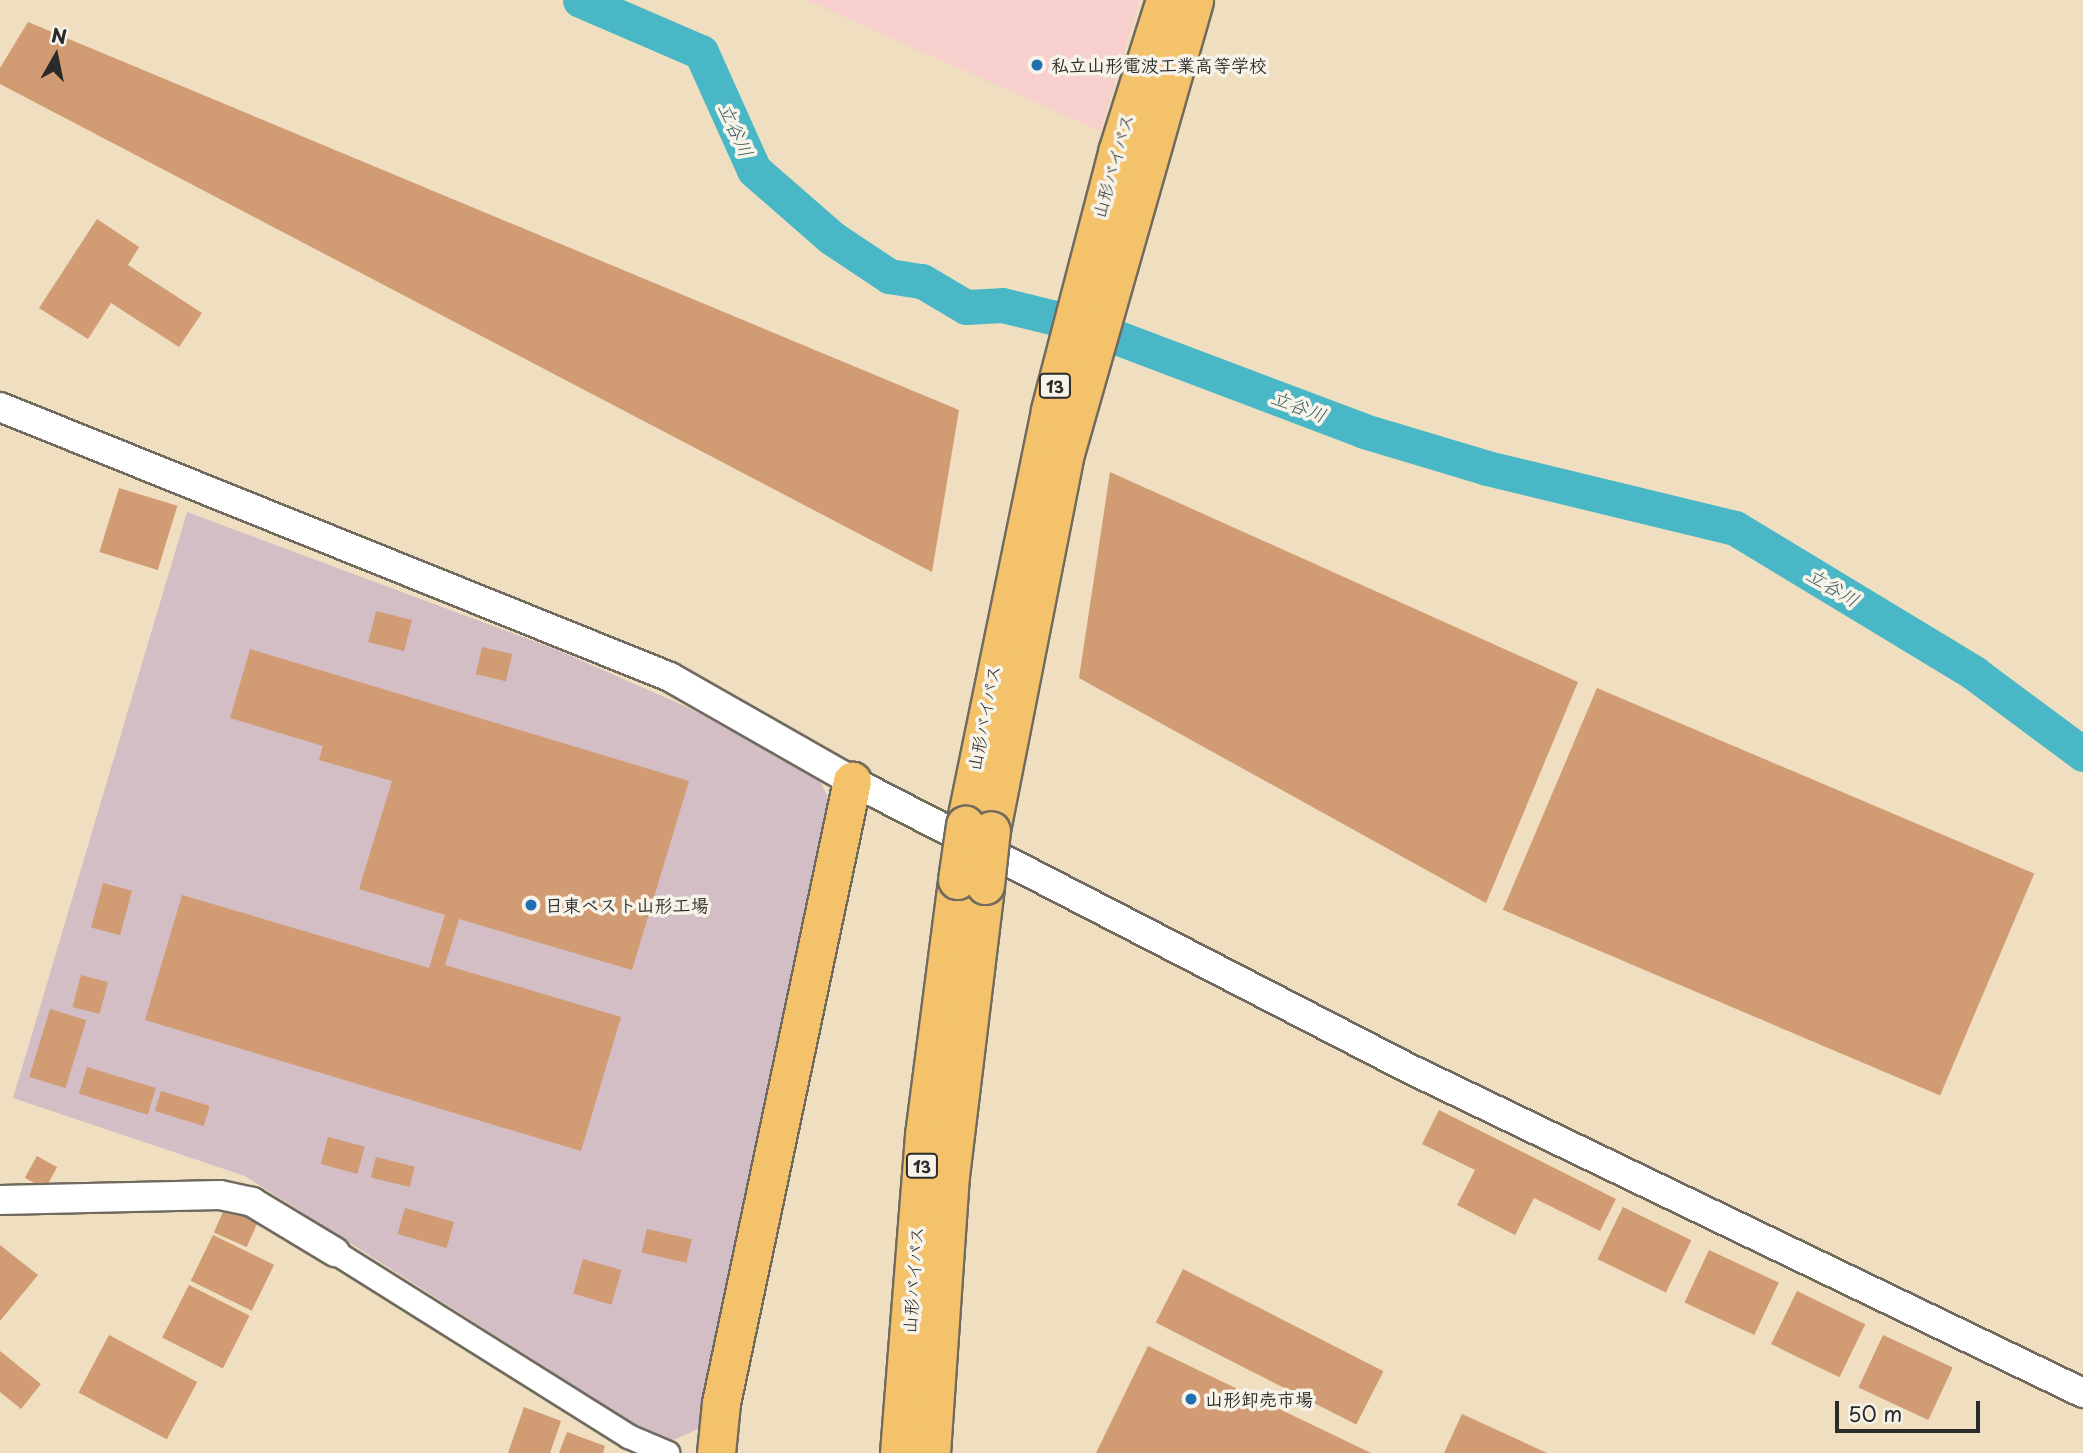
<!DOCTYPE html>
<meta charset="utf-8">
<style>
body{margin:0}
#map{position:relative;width:2083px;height:1453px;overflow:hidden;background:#efdfc0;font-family:"Playpen Sans","Klee One",sans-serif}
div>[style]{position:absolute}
.built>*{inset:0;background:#f7d0ce}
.industrial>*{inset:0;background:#d2bec4}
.river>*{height:35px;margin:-17.5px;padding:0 17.5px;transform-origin:17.5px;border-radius:17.5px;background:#49b7c5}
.building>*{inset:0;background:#d19b73;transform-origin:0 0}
.roads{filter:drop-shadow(2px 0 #706a5f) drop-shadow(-2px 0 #706a5f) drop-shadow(0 2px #706a5f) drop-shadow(0 -2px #706a5f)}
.minor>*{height:23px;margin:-11.5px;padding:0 11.5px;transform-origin:11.5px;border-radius:11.5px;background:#fff}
.tertiary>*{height:28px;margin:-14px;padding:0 14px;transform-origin:14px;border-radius:14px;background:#fff}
.trunk>*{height:37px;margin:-18.5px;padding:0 18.5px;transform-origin:18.5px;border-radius:18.5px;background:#f3c26a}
.bridges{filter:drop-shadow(2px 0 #706a5f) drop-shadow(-2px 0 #706a5f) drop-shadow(0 2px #706a5f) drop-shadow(0 -2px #706a5f)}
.trunk-bridge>*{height:37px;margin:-18.5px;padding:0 18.5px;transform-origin:18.5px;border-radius:18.5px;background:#f3c26a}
.dots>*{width:19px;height:19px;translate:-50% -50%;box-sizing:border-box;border:4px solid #f7f3e8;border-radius:50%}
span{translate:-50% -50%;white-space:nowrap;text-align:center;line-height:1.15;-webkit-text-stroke:7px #f7f3e8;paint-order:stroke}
.shield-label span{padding:2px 5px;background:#f7f3e8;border:2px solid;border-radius:5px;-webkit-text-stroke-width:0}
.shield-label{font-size:16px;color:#2b2b2b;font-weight:700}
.poi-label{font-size:18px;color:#2b2b2b;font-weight:700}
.left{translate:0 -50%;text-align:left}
.street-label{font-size:18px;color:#2b2b2b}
.water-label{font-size:19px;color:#365c61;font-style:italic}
.north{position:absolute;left:21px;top:21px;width:70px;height:70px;-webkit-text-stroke:5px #f7f3e8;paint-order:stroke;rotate:9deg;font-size:19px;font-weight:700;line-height:28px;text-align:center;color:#2b2b2b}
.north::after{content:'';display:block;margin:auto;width:24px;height:32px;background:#2b2b2b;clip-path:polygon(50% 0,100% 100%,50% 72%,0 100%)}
.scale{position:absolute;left:1835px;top:1401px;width:145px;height:32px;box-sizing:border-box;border:4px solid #2b2b2b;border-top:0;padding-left:9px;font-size:21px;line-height:24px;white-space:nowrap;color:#2b2b2b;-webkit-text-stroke:5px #f7f3e8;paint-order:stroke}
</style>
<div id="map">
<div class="built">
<div style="clip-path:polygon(806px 0,1140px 0,1100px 131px)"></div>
</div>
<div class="industrial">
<div style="clip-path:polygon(187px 512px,555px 649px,689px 708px,818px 777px,829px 799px,700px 1428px,665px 1444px,245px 1176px,13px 1098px)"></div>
</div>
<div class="river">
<div style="left:580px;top:0;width:132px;rotate:23.3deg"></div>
<div style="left:701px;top:52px;width:129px;rotate:65.8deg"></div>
<div style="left:754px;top:170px;width:103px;rotate:41.1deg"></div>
<div style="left:832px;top:238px;width:69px;rotate:33.7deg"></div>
<div style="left:889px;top:276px;width:33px;rotate:9deg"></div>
<div style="left:922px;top:281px;width:51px;rotate:30.6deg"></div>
<div style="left:966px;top:307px;width:36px;rotate:-3deg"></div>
<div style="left:1002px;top:305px;width:84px;rotate:13.7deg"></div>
<div style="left:1084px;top:325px;width:299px;rotate:20.7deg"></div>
<div style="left:1364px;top:431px;width:128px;rotate:16.7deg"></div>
<div style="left:1487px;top:468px;width:255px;rotate:13.6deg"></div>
<div style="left:1735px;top:528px;width:280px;rotate:31.2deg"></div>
<div style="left:1974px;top:673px;width:136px;rotate:36.6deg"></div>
</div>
<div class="building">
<div style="clip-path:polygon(28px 22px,959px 410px,932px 572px,0 84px,0 68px)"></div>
<div style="clip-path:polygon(97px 219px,139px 247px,128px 265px,202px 313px,179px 347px,111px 303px,88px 339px,39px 308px)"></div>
<div style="clip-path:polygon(1110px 472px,1578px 682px,1486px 903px,1079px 678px)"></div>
<div style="left:119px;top:488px;width:61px;height:67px;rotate:17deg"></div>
<div style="left:376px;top:611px;width:37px;height:32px;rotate:14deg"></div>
<div style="left:482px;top:647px;width:31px;height:28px;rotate:13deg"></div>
<div style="clip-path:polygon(250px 649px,689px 781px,632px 970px,459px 919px,445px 965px,621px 1017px,581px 1151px,145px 1020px,182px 895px,429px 968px,445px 915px,359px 889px,392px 781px,319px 760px,323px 746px,230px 718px)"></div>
<div style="left:1597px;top:688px;width:475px;height:241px;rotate:23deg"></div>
<div style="left:103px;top:883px;width:30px;height:46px;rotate:15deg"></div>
<div style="left:81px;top:975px;width:28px;height:33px;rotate:15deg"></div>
<div style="left:50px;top:1009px;width:38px;height:71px;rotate:17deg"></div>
<div style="left:87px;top:1067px;width:72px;height:28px;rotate:17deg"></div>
<div style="left:161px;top:1091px;width:51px;height:21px;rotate:17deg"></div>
<div style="clip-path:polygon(1439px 1110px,1616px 1199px,1600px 1231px,1534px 1198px,1515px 1235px,1457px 1205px,1475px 1170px,1422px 1144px)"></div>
<div style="left:328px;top:1137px;width:38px;height:28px;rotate:15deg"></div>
<div style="left:37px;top:1156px;width:23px;height:25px;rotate:29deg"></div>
<div style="left:376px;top:1157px;width:40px;height:21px;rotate:14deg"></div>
<div style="left:226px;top:1205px;width:36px;height:30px;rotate:24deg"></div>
<div style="left:1623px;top:1207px;width:76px;height:58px;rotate:26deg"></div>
<div style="left:405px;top:1208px;width:51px;height:27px;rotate:16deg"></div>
<div style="left:647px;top:1229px;width:46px;height:24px;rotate:13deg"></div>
<div style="left:213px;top:1235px;width:68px;height:51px;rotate:26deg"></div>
<div style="clip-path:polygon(0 1245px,38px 1275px,0 1321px)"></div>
<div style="left:1709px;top:1250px;width:77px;height:58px;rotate:25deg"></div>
<div style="left:583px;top:1259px;width:40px;height:36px;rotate:16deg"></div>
<div style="left:1183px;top:1269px;width:225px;height:60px;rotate:27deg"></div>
<div style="left:189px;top:1285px;width:68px;height:59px;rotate:27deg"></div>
<div style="left:1797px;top:1291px;width:76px;height:59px;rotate:26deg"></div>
<div style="left:109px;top:1335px;width:100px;height:65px;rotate:28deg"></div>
<div style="left:1883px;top:1335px;width:77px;height:58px;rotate:25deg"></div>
<div style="clip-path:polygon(1148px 1346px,1371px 1453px,1096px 1453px)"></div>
<div style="clip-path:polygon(0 1351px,41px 1384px,21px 1409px,0 1392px)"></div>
<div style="clip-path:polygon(524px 1407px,561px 1421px,550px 1453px,508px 1453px)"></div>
<div style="clip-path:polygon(1462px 1414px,1547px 1453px,1444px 1453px)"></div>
<div style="clip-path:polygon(567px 1432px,605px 1446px,603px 1453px,559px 1453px)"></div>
</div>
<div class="roads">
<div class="minor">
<div style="left:335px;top:1252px;width:346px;rotate:32.1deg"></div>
<div style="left:628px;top:1436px;width:43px;rotate:23deg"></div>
</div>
<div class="tertiary">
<div style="left:0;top:407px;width:722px;rotate:21.95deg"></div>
<div style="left:670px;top:677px;width:210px;rotate:29.7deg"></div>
<div style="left:852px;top:781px;width:626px;rotate:27.3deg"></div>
<div style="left:1408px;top:1068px;width:749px;rotate:25.71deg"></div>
<div style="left:0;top:1200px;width:220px;rotate:-1.3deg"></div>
<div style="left:220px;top:1195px;width:33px;rotate:12deg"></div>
<div style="left:252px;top:1202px;width:97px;rotate:31.1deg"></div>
</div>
<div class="trunk">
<div style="left:965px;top:825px;width:424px;rotate:-78.4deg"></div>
<div style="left:1050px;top:410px;width:267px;rotate:-75.4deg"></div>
<div style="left:1117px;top:152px;width:159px;rotate:-72.5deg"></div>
<div style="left:991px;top:830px;width:380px;rotate:-78.9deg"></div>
<div style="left:1064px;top:457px;width:475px;rotate:-74.1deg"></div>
<div style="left:716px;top:1453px;width:50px;rotate:-84.3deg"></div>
<div style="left:721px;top:1403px;width:636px;rotate:-78.11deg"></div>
<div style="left:899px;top:1453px;width:319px;rotate:-85.5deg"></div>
<div style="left:924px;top:1135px;width:257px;rotate:-82.6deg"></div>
<div style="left:931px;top:1453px;width:278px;rotate:-86.1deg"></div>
<div style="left:950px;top:1176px;width:293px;rotate:-83.1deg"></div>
</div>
</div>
<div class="bridges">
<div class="trunk-bridge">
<div style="left:957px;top:880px;width:56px;rotate:-81.7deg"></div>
<div style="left:985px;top:885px;width:55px;rotate:-83.8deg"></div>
</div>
</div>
<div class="dots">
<div style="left:1037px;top:65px;background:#1f6fb2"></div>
<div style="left:531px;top:905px;background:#1f6fb2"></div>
<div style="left:1191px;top:1399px;background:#1f6fb2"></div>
</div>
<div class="shield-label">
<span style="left:1055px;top:386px">13</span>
<span style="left:922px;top:1166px">13</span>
</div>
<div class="poi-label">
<span class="left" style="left:1051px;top:65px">私立山形電波工業高等学校</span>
<span class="left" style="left:545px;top:905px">日東ベスト山形工場</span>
<span class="left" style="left:1205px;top:1399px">山形卸売市場</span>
</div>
<div class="street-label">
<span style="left:1113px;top:166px;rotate:-74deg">山形バイパス</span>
<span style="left:984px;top:718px;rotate:-79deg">山形バイパス</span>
<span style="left:913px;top:1280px;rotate:-86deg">山形バイパス</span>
</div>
<div class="water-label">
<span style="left:736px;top:130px;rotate:66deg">立谷川</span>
<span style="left:1299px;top:406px;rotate:21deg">立谷川</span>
<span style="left:1833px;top:587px;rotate:31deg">立谷川</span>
</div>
<div class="north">N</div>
<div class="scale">50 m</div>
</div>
